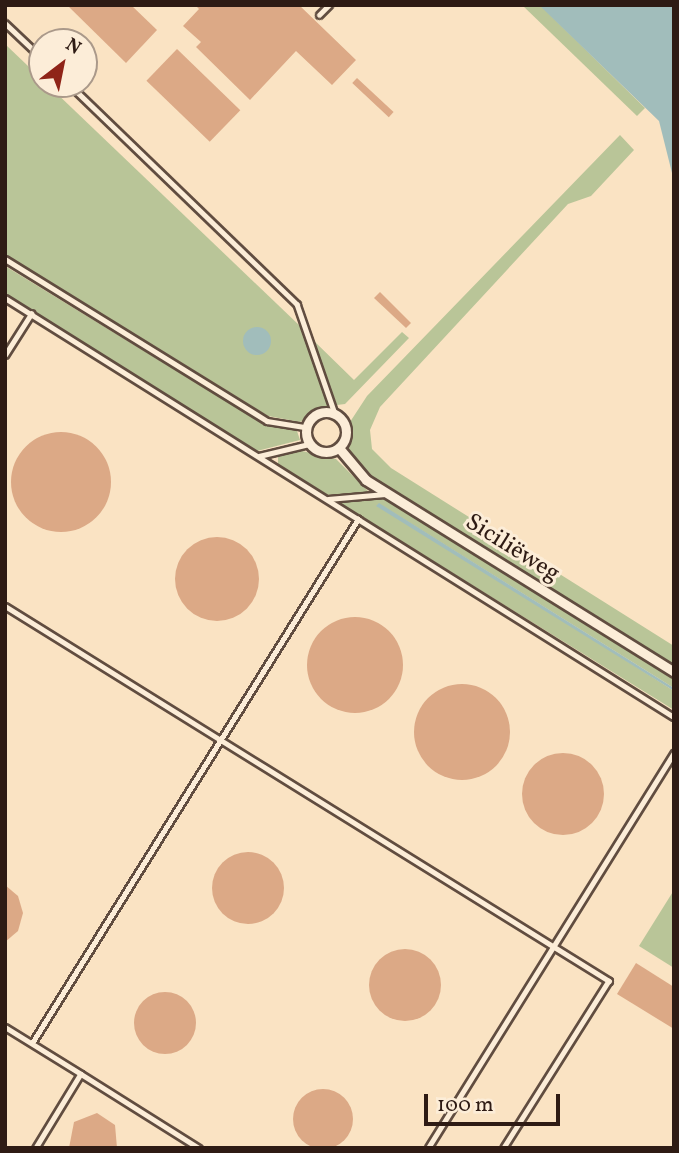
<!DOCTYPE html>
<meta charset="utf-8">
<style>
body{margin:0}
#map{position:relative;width:679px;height:1153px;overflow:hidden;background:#fae3c3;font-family:Vollkorn,serif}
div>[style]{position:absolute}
.green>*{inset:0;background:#b9c598}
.water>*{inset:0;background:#a1bdbb}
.round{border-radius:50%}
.building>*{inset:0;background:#dca986;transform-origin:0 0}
.roads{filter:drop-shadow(2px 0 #614d40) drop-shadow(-2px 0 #614d40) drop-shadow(0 2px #614d40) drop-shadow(0 -2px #614d40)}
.service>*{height:4.5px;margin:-2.25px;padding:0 2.25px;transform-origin:2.25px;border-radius:2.25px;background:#fcedd8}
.minor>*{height:9px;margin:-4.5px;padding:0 4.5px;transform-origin:4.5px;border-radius:4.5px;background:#fcedd8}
.minor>.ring{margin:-4.5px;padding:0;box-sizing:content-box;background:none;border:9px solid #fcedd8;border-radius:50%}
span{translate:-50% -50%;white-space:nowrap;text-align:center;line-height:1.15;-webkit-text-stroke:6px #fcedd8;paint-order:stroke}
.street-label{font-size:24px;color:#2e1b14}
.frame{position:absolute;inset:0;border:7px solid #2e1b14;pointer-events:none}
.north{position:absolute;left:28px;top:28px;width:70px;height:70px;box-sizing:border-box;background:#fcedd8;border:2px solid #aa998a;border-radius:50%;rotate:32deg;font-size:19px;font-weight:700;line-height:28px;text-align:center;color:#2e1b14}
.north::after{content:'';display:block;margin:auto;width:24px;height:32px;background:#8f2418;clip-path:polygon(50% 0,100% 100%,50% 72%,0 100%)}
.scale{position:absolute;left:424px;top:1094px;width:136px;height:32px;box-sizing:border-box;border:4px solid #2e1b14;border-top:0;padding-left:9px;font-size:21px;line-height:24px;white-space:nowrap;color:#2e1b14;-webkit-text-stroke:5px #fcedd8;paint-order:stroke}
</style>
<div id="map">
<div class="green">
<div style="clip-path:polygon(522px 5px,540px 5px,645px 108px,637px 116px)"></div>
<div style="clip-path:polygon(5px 44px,300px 326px,329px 407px,300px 422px,268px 416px,5px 254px)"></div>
<div style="clip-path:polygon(620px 135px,634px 150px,591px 196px,568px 204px,380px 407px,370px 430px,372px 449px,391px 468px,674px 646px,674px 665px,373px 478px,349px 450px,350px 422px,367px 396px)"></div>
<div style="clip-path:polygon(5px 266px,265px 425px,297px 431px,300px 440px,257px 451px,5px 294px)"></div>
<div style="clip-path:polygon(402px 332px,409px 338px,345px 404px,337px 405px,313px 340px,354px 380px)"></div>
<div style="clip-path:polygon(298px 450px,336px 459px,369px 492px,328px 495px,278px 464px,278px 457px)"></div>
<div style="clip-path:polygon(383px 497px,674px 679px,674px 688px,378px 503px,674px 691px,674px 710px,338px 502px)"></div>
<div style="clip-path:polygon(674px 890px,674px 968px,639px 946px)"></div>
</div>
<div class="water">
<div style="clip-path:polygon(539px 5px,674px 5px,674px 181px,659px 121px)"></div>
<div class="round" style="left:243px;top:327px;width:28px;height:28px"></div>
<div style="clip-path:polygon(379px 503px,674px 688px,674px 691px,376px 506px)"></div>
</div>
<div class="building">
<div style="clip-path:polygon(67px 5px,131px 5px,157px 30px,126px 63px)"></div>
<div style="clip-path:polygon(195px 5px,299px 5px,356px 60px,332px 85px,296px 51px,250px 100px,196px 47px,201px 42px,183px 26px,199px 9px)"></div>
<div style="left:177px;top:49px;width:88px;height:44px;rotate:44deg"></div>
<div style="left:357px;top:78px;width:50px;height:7px;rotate:43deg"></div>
<div style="clip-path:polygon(380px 292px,411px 323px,406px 328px,374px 298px)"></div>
<div class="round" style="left:11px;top:432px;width:100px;height:100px"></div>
<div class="round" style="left:175px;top:537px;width:84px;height:84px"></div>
<div class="round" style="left:307px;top:617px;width:96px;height:96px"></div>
<div class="round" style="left:414px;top:684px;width:96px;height:96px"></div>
<div class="round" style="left:522px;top:753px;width:82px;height:82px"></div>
<div class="round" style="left:212px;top:852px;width:72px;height:72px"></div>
<div style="clip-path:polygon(5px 885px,18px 896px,23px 913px,18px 931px,5px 942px)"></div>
<div class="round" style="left:369px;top:949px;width:72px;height:72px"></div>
<div style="clip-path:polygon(636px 963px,674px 987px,674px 1029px,617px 994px)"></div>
<div class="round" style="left:134px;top:992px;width:62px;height:62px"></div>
<div class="round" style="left:293px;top:1089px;width:60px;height:60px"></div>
<div style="clip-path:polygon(97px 1113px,115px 1125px,117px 1148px,69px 1148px,74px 1122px)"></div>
</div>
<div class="roads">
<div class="service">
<div style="left:319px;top:15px;width:14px;rotate:-45deg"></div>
<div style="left:5px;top:23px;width:51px;rotate:43.4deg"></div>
<div style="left:69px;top:84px;width:317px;rotate:44deg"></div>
<div style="left:297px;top:304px;width:116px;rotate:70.9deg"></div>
<div style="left:5px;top:259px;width:308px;rotate:31.7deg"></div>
<div style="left:267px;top:421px;width:39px;rotate:9deg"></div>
<div style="left:5px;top:298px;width:789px;rotate:32.06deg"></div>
<div style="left:5px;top:355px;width:49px;rotate:-57.6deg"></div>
<div style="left:259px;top:456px;width:51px;rotate:-13.5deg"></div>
<div style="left:328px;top:499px;width:57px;rotate:-5deg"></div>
<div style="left:5px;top:606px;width:711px;rotate:31.83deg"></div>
<div style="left:609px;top:981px;width:197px;rotate:122.2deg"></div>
<div style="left:5px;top:1027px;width:89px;rotate:31.7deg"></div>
<div style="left:81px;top:1074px;width:87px;rotate:121.3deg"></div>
<div style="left:32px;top:1043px;width:617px;rotate:-58.11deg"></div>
<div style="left:81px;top:1074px;width:139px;rotate:32.1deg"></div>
<div style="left:428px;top:1148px;width:465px;rotate:-58.1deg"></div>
</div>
<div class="minor">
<div class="ring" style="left:306px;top:412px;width:31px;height:31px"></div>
<div style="left:339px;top:448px;width:42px;rotate:49.8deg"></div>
<div style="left:366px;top:480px;width:363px;rotate:31.9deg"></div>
</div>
</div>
<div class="street-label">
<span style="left:512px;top:549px;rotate:32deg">Siciliëweg</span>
</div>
<div class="frame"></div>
<div class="north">N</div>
<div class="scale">100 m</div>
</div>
